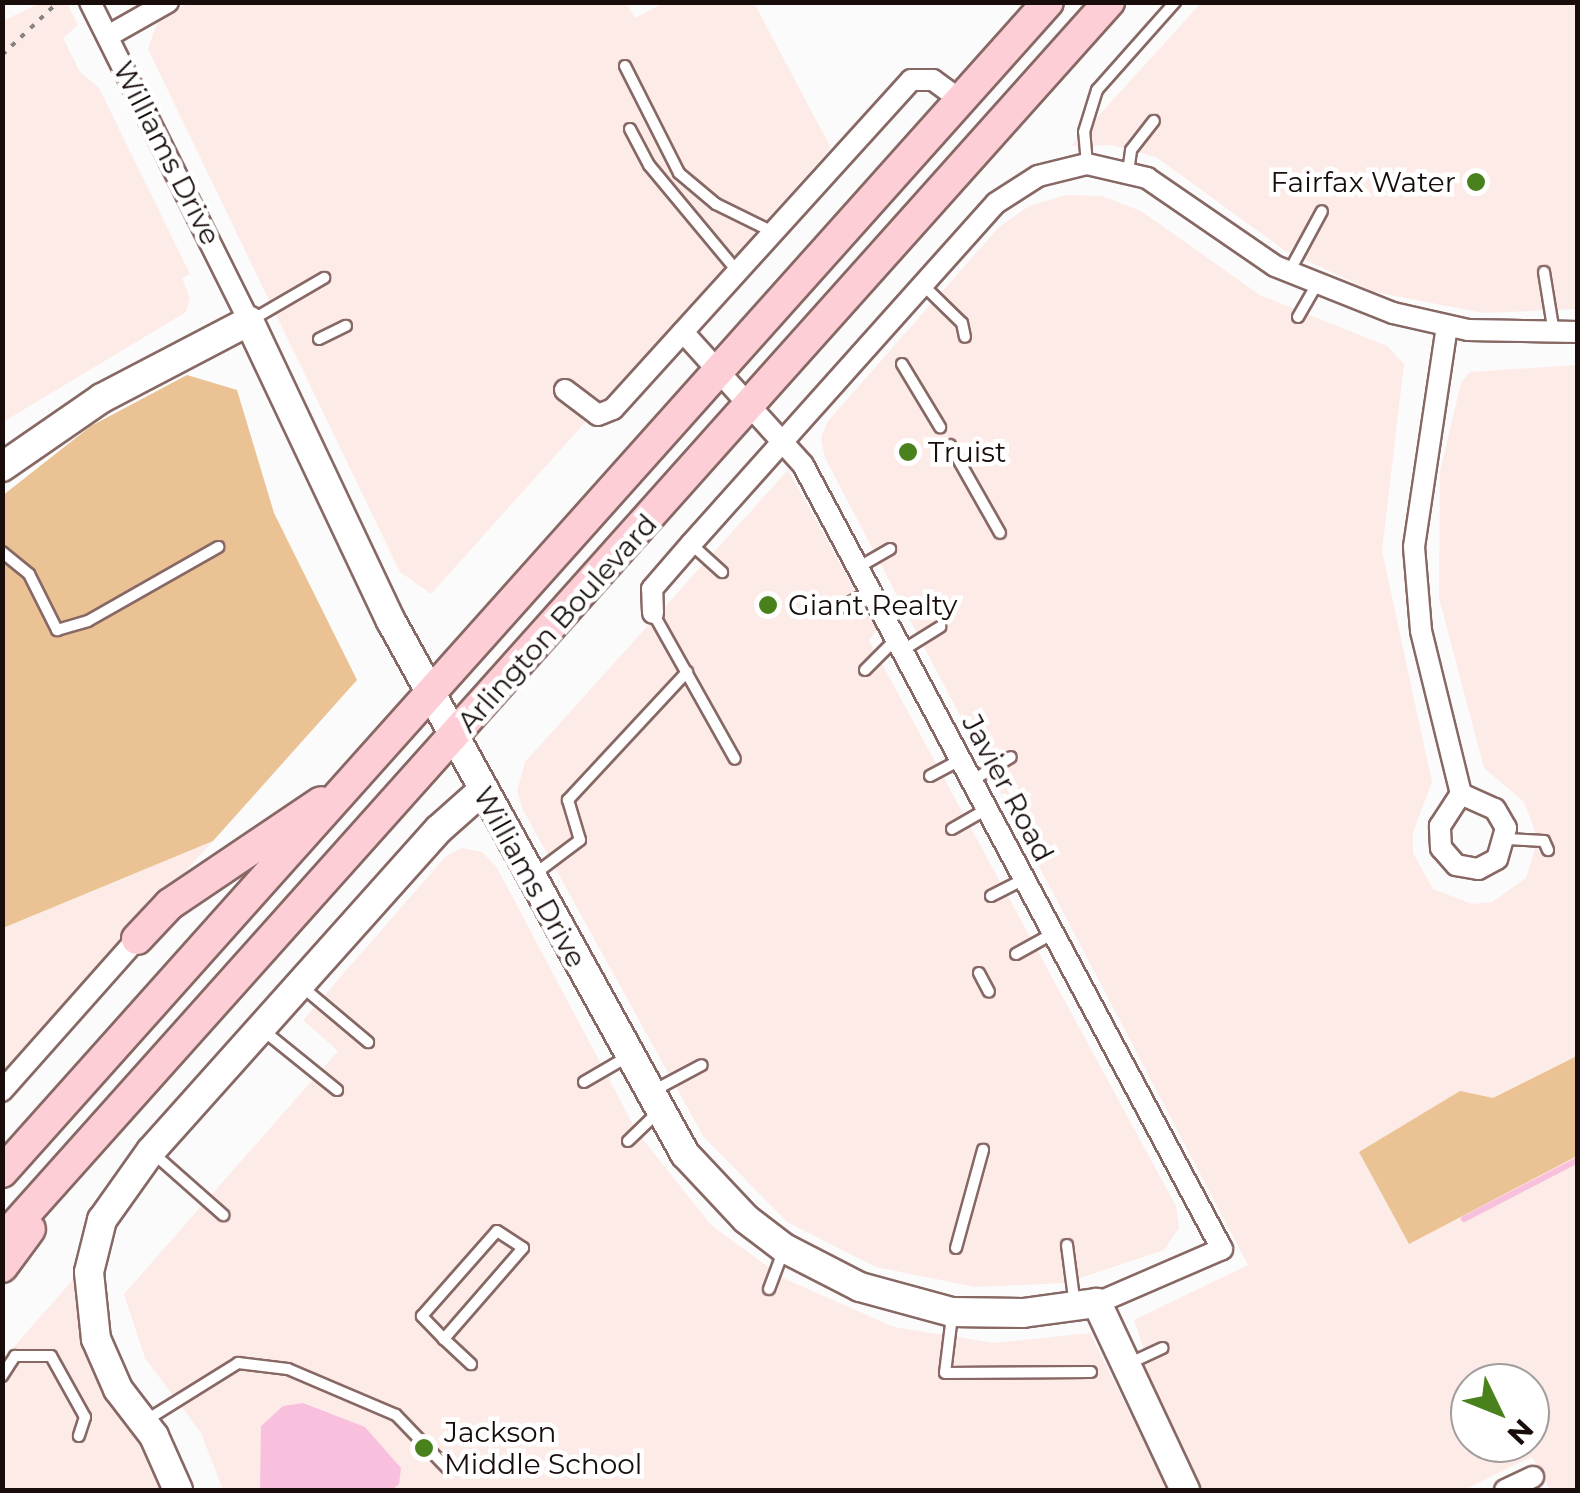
<!DOCTYPE html>
<style>
body{margin:0}
#map{position:relative;width:1580px;height:1493px;overflow:hidden;background:#fbfbfb;font-family:Montserrat,sans-serif}
div>[style]{position:absolute}
.built>*{inset:0;background:#fdebe8}
.forest>*{inset:0;background:#eac294}
.water>*{inset:0;background:#f9c0de}
.stream>*{height:6px;margin:-3px;padding:0 3px;transform-origin:3px;border-radius:3px;background:#f9c0de}
.path>*{height:4px;margin-top:-2px;transform-origin:0;background:repeating-linear-gradient(90deg,#888382 0 5px,transparent 0 13px)}
.roads{filter:drop-shadow(2px 0 #876864) drop-shadow(-2px 0 #876864) drop-shadow(0 2px #876864) drop-shadow(0 -2px #876864)}
.lane>*{height:10px;margin:-5px;padding:0 5px;transform-origin:5px;border-radius:5px;background:#fff}
.street>*{height:20px;margin:-10px;padding:0 10px;transform-origin:10px;border-radius:10px;background:#fff}
.secondary>*{height:28px;margin:-14px;padding:0 14px;transform-origin:14px;border-radius:14px;background:#fff}
.primary>*{height:30px;margin:-15px;padding:0 15px;transform-origin:15px;border-radius:15px;background:#fdced6}
.dots>*{width:28px;height:28px;translate:-50% -50%;box-sizing:border-box;border:5px solid #fff;border-radius:50%}
span{translate:-50% -50%;white-space:nowrap;text-align:center;line-height:1.15;-webkit-text-stroke:9px #fff;paint-order:stroke}
.street-label{font-size:28px;color:#180d0b}
.poi-label{font-size:28px;color:#180d0b}
.right{translate:-100% -50%;text-align:right}
.left{translate:0 -50%;text-align:left}
.frame{position:absolute;inset:0;border:5px solid #180d0b;pointer-events:none}
.north{position:absolute;left:1450px;top:1363px;width:100px;height:100px;box-sizing:border-box;background:#fff;border:2px solid #a39e9d;border-radius:50%;rotate:133deg;font-size:28px;font-weight:700;line-height:40px;text-align:center;color:#180d0b}
.north::after{content:'';display:block;margin:auto;width:35px;height:45px;background:#49821c;clip-path:polygon(50% 0,100% 100%,50% 72%,0 100%)}
</style>
<div id="map">
<div class="built">
<div style="clip-path:polygon(626px 2px,635px 18px,664px 3px,754px 3px,831px 148px,431px 594px,400px 572px,148px 49px,158px 20px,189px 3px)"></div>
<div style="clip-path:polygon(40px 3px,67px 3px,78px 25px,63px 38px,80px 72px,99px 88px,190px 274px,182px 278px,190px 298px,186px 312px,3px 422px,3px 21px)"></div>
<div style="clip-path:polygon(1201px 3px,1577px 3px,1577px 309px,1484px 313px,1374px 292px,1284px 250px,1156px 157px,1111px 145px,1071px 146px)"></div>
<div style="clip-path:polygon(evenodd,1066px 195px,1102px 196px,1141px 211px,1260px 295px,1387px 346px,1404px 364px,1382px 551px,1432px 782px,1413px 832px,1413px 853px,1433px 889px,1472px 904px,1492px 902px,1526px 878px,1538px 839px,1524px 802px,1484px 768px,1439px 598px,1440px 471px,1461px 383px,1470px 372px,1577px 365px,1577px 1490px,1550px 1490px,1532px 1457px,1463px 1490px,1201px 1490px,1139px 1356px,1145px 1353px,1134px 1320px,1248px 1265px,825px 458px,821px 438px,828px 421px,998px 228px,1029px 206px,1066px 195px,1470px 1383px,1530px 1383px,1530px 1443px,1470px 1443px,1470px 1383px)"></div>
<div style="clip-path:polygon(788px 470px,877px 630px,869px 640px,1176px 1206px,1179px 1228px,1164px 1250px,1065px 1283px,975px 1287px,876px 1267px,787px 1222px,703px 1136px,523px 810px,517px 791px,525px 762px)"></div>
<div style="clip-path:polygon(213px 841px,3px 1072px,3px 928px)"></div>
<div style="clip-path:polygon(462px 848px,482px 852px,496px 866px,637px 1132px,711px 1225px,783px 1278px,894px 1327px,994px 1343px,1090px 1333px,1168px 1490px,223px 1490px,201px 1433px,145px 1358px,124px 1294px,338px 1051px,303px 1020px,446px 856px)"></div>
<div style="clip-path:polygon(78px 1274px,138px 1433px,164px 1490px,3px 1490px,3px 1359px)"></div>
</div>
<div class="forest">
<div style="clip-path:polygon(187px 375px,237px 390px,274px 513px,357px 680px,213px 841px,3px 928px,2px 496px,91px 426px)"></div>
<div style="clip-path:polygon(1577px 1056px,1577px 1156px,1409px 1244px,1359px 1152px,1460px 1091px,1493px 1098px)"></div>
</div>
<div class="water">
<div style="clip-path:polygon(303px 1403px,365px 1427px,401px 1468px,399px 1484px,392px 1490px,260px 1490px,261px 1426px,283px 1406px)"></div>
</div>
<div class="stream">
<div style="left:1464px;top:1219px;width:128px;rotate:-27.4deg"></div>
</div>
<div class="path">
<div style="left:2px;top:55px;width:77px;rotate:-43.4deg"></div>
</div>
<div class="roads">
<div class="lane">
<div style="left:625px;top:66px;width:120px;rotate:63.2deg"></div>
<div style="left:679px;top:173px;width:48px;rotate:40deg"></div>
<div style="left:716px;top:204px;width:64px;rotate:26.2deg"></div>
<div style="left:630px;top:129px;width:41px;rotate:62.2deg"></div>
<div style="left:649px;top:165px;width:138px;rotate:50.3deg"></div>
<div style="left:1087px;top:164px;width:32px;rotate:-95deg"></div>
<div style="left:1084px;top:132px;width:44px;rotate:-72.8deg"></div>
<div style="left:1097px;top:90px;width:118px;rotate:-48.4deg"></div>
<div style="left:1128px;top:172px;width:22px;rotate:-82deg"></div>
<div style="left:1131px;top:150px;width:37px;rotate:-52deg"></div>
<div style="left:1289px;top:272px;width:69px;rotate:-61.6deg"></div>
<div style="left:1544px;top:272px;width:62px;rotate:80.7deg"></div>
<div style="left:923px;top:285px;width:54px;rotate:44.3deg"></div>
<div style="left:962px;top:323px;width:14px;rotate:78deg"></div>
<div style="left:1298px;top:317px;width:36px;rotate:-60deg"></div>
<div style="left:250px;top:321px;width:86px;rotate:-30.2deg"></div>
<div style="left:319px;top:339px;width:30px;rotate:-26deg"></div>
<div style="left:902px;top:364px;width:74px;rotate:58.9deg"></div>
<div style="left:950px;top:445px;width:101px;rotate:60.4deg"></div>
<div style="left:691px;top:544px;width:42px;rotate:42.1deg"></div>
<div style="left:2px;top:552px;width:35px;rotate:39deg"></div>
<div style="left:29px;top:574px;width:63px;rotate:63.4deg"></div>
<div style="left:57px;top:630px;width:32px;rotate:-16deg"></div>
<div style="left:88px;top:621px;width:150px;rotate:-29.6deg"></div>
<div style="left:859px;top:567px;width:36px;rotate:-30deg"></div>
<div style="left:834px;top:611px;width:42px;rotate:-28.4deg"></div>
<div style="left:653px;top:613px;width:167px;rotate:60.7deg"></div>
<div style="left:903px;top:650px;width:44px;rotate:-31.9deg"></div>
<div style="left:865px;top:670px;width:44px;rotate:-45deg"></div>
<div style="left:930px;top:776px;width:34px;rotate:-28deg"></div>
<div style="left:973px;top:780px;width:44px;rotate:-31.2deg"></div>
<div style="left:952px;top:829px;width:40px;rotate:-29.7deg"></div>
<div style="left:1507px;top:839px;width:37px;rotate:3deg"></div>
<div style="left:1544px;top:841px;width:10px;rotate:66deg"></div>
<div style="left:532px;top:876px;width:60px;rotate:-36.9deg"></div>
<div style="left:580px;top:840px;width:42px;rotate:-106.7deg"></div>
<div style="left:568px;top:800px;width:175px;rotate:-47.1deg"></div>
<div style="left:991px;top:896px;width:37px;rotate:-27deg"></div>
<div style="left:1016px;top:954px;width:43px;rotate:-28.9deg"></div>
<div style="left:979px;top:973px;width:21px;rotate:62deg"></div>
<div style="left:300px;top:985px;width:89px;rotate:40deg"></div>
<div style="left:264px;top:1031px;width:94px;rotate:38.9deg"></div>
<div style="left:584px;top:1082px;width:50px;rotate:-30.2deg"></div>
<div style="left:653px;top:1091px;width:55px;rotate:-28deg"></div>
<div style="left:628px;top:1141px;width:42px;rotate:-44deg"></div>
<div style="left:153px;top:1153px;width:94px;rotate:41.5deg"></div>
<div style="left:497px;top:1231px;width:31px;rotate:33deg"></div>
<div style="left:523px;top:1248px;width:121px;rotate:131deg"></div>
<div style="left:444px;top:1339px;width:32px;rotate:-134deg"></div>
<div style="left:422px;top:1316px;width:113px;rotate:-48.6deg"></div>
<div style="left:1067px;top:1245px;width:62px;rotate:82.5deg"></div>
<div style="left:956px;top:1248px;width:102px;rotate:-74.6deg"></div>
<div style="left:769px;top:1289px;width:43px;rotate:-69.4deg"></div>
<div style="left:952px;top:1316px;width:57px;rotate:97deg"></div>
<div style="left:945px;top:1373px;width:146px;rotate:-0.4deg"></div>
<div style="left:444px;top:1339px;width:37px;rotate:43deg"></div>
<div style="left:1128px;top:1364px;width:38px;rotate:-25deg"></div>
<div style="left:2px;top:1376px;width:24px;rotate:-57deg"></div>
<div style="left:15px;top:1356px;width:36px"></div>
<div style="left:51px;top:1356px;width:70px;rotate:60.9deg"></div>
<div style="left:85px;top:1417px;width:20px;rotate:108deg"></div>
<div style="left:145px;top:1421px;width:110px;rotate:-31.9deg"></div>
<div style="left:238px;top:1363px;width:50px;rotate:6.8deg"></div>
<div style="left:288px;top:1369px;width:117px;rotate:23.1deg"></div>
<div style="left:396px;top:1415px;width:76px;rotate:46.1deg"></div>
</div>
<div class="street">
<div style="left:90px;top:2px;width:356px;rotate:63.5deg"></div>
<div style="left:108px;top:36px;width:69px;rotate:-29.5deg"></div>
<div style="left:1447px;top:326px;width:223px;rotate:98.5deg"></div>
<div style="left:1414px;top:547px;width:84px;rotate:85.2deg"></div>
<div style="left:1421px;top:631px;width:168px;rotate:76.2deg"></div>
<div style="left:683px;top:332px;width:179px;rotate:47.9deg"></div>
<div style="left:803px;top:465px;width:889px;rotate:61.88deg"></div>
<div style="left:1222px;top:1249px;width:136px;rotate:156.6deg"></div>
<div style="left:565px;top:390px;width:41px;rotate:37.1deg"></div>
<div style="left:598px;top:415px;width:16px;rotate:-22deg"></div>
<div style="left:613px;top:409px;width:444px;rotate:-47.8deg"></div>
<div style="left:911px;top:80px;width:22px"></div>
<div style="left:933px;top:80px;width:34px;rotate:36deg"></div>
<div style="left:653px;top:613px;width:24px;rotate:-92deg"></div>
<div style="left:652px;top:589px;width:60px;rotate:-49.1deg"></div>
<div style="left:691px;top:544px;width:457px;rotate:-48.2deg"></div>
<div style="left:996px;top:203px;width:50px;rotate:-32.7deg"></div>
<div style="left:1038px;top:176px;width:50px;rotate:-13.8deg"></div>
<div style="left:1087px;top:164px;width:62px;rotate:13.1deg"></div>
<div style="left:1147px;top:178px;width:155px;rotate:34.5deg"></div>
<div style="left:1275px;top:266px;width:127px;rotate:21.7deg"></div>
<div style="left:1393px;top:313px;width:77px;rotate:12.8deg"></div>
<div style="left:1468px;top:330px;width:110px;rotate:1deg"></div>
<div style="left:1461px;top:794px;width:37px;rotate:24deg"></div>
<div style="left:1495px;top:809px;width:22px;rotate:60deg"></div>
<div style="left:1506px;top:828px;width:32px;rotate:106deg"></div>
<div style="left:1497px;top:859px;width:21px;rotate:152deg"></div>
<div style="left:1478px;top:869px;width:22px;rotate:-170deg"></div>
<div style="left:1456px;top:865px;width:23px;rotate:-131deg"></div>
<div style="left:1441px;top:848px;width:22px;rotate:-93deg"></div>
<div style="left:1440px;top:826px;width:38px;rotate:-57deg"></div>
<div style="left:2px;top:1091px;width:203px;rotate:-48.4deg"></div>
<div style="left:1505px;top:1490px;width:31px;rotate:-25deg"></div>
</div>
<div class="secondary">
<div style="left:2px;top:467px;width:121px;rotate:-34.6deg"></div>
<div style="left:102px;top:398px;width:166px;rotate:-27.6deg"></div>
<div style="left:249px;top:321px;width:332px;rotate:64.7deg"></div>
<div style="left:391px;top:621px;width:609px;rotate:61.12deg"></div>
<div style="left:685px;top:1154px;width:89px;rotate:46.8deg"></div>
<div style="left:746px;top:1219px;width:48px;rotate:37.3deg"></div>
<div style="left:784px;top:1248px;width:85px;rotate:27.2deg"></div>
<div style="left:860px;top:1287px;width:95px;rotate:15.2deg"></div>
<div style="left:952px;top:1312px;width:71px;rotate:0.8deg"></div>
<div style="left:1023px;top:1313px;width:75px;rotate:-7.7deg"></div>
<div style="left:1097px;top:1303px;width:207px;rotate:64.8deg"></div>
<div style="left:178px;top:1490px;width:59px;rotate:-114deg"></div>
<div style="left:154px;top:1436px;width:59px;rotate:-127.5deg"></div>
<div style="left:118px;top:1389px;width:55px;rotate:-113.7deg"></div>
<div style="left:96px;top:1339px;width:67px;rotate:-96deg"></div>
<div style="left:89px;top:1272px;width:54px;rotate:-76deg"></div>
<div style="left:102px;top:1220px;width:85px;rotate:-54.6deg"></div>
<div style="left:151px;top:1151px;width:432px;rotate:-48.2deg"></div>
<div style="left:439px;top:829px;width:59px;rotate:-41.6deg"></div>
</div>
<div class="primary">
<div style="left:137px;top:939px;width:48px;rotate:-46.7deg"></div>
<div style="left:170px;top:904px;width:182px;rotate:-34deg"></div>
<div style="left:2px;top:1172px;width:1569px;rotate:-48.2deg"></div>
<div style="left:2px;top:1240px;width:1661px;rotate:-48.2deg"></div>
<div style="left:2px;top:1267px;width:47px;rotate:-53.6deg"></div>
</div>
</div>
<div class="dots">
<div style="left:1476px;top:182px;background:#49821c"></div>
<div style="left:908px;top:452px;background:#49821c"></div>
<div style="left:768px;top:605px;background:#49821c"></div>
<div style="left:424px;top:1448px;background:#49821c"></div>
</div>
<div class="street-label">
<span style="left:167px;top:153px;rotate:63deg">Williams Drive</span>
<span style="left:557px;top:623px;rotate:-48deg">Arlington Boulevard</span>
<span style="left:1008px;top:788px;rotate:62deg">Javier Road</span>
<span style="left:530px;top:877px;rotate:61deg">Williams Drive</span>
</div>
<div class="poi-label">
<span class="right" style="left:1456px;top:182px">Fairfax Water</span>
<span class="left" style="left:928px;top:452px">Truist</span>
<span class="left" style="left:788px;top:605px">Giant Realty</span>
<span class="left" style="left:444px;top:1448px">Jackson<br>Middle School</span>
</div>
<div class="frame"></div>
<div class="north">N</div>
</div>
